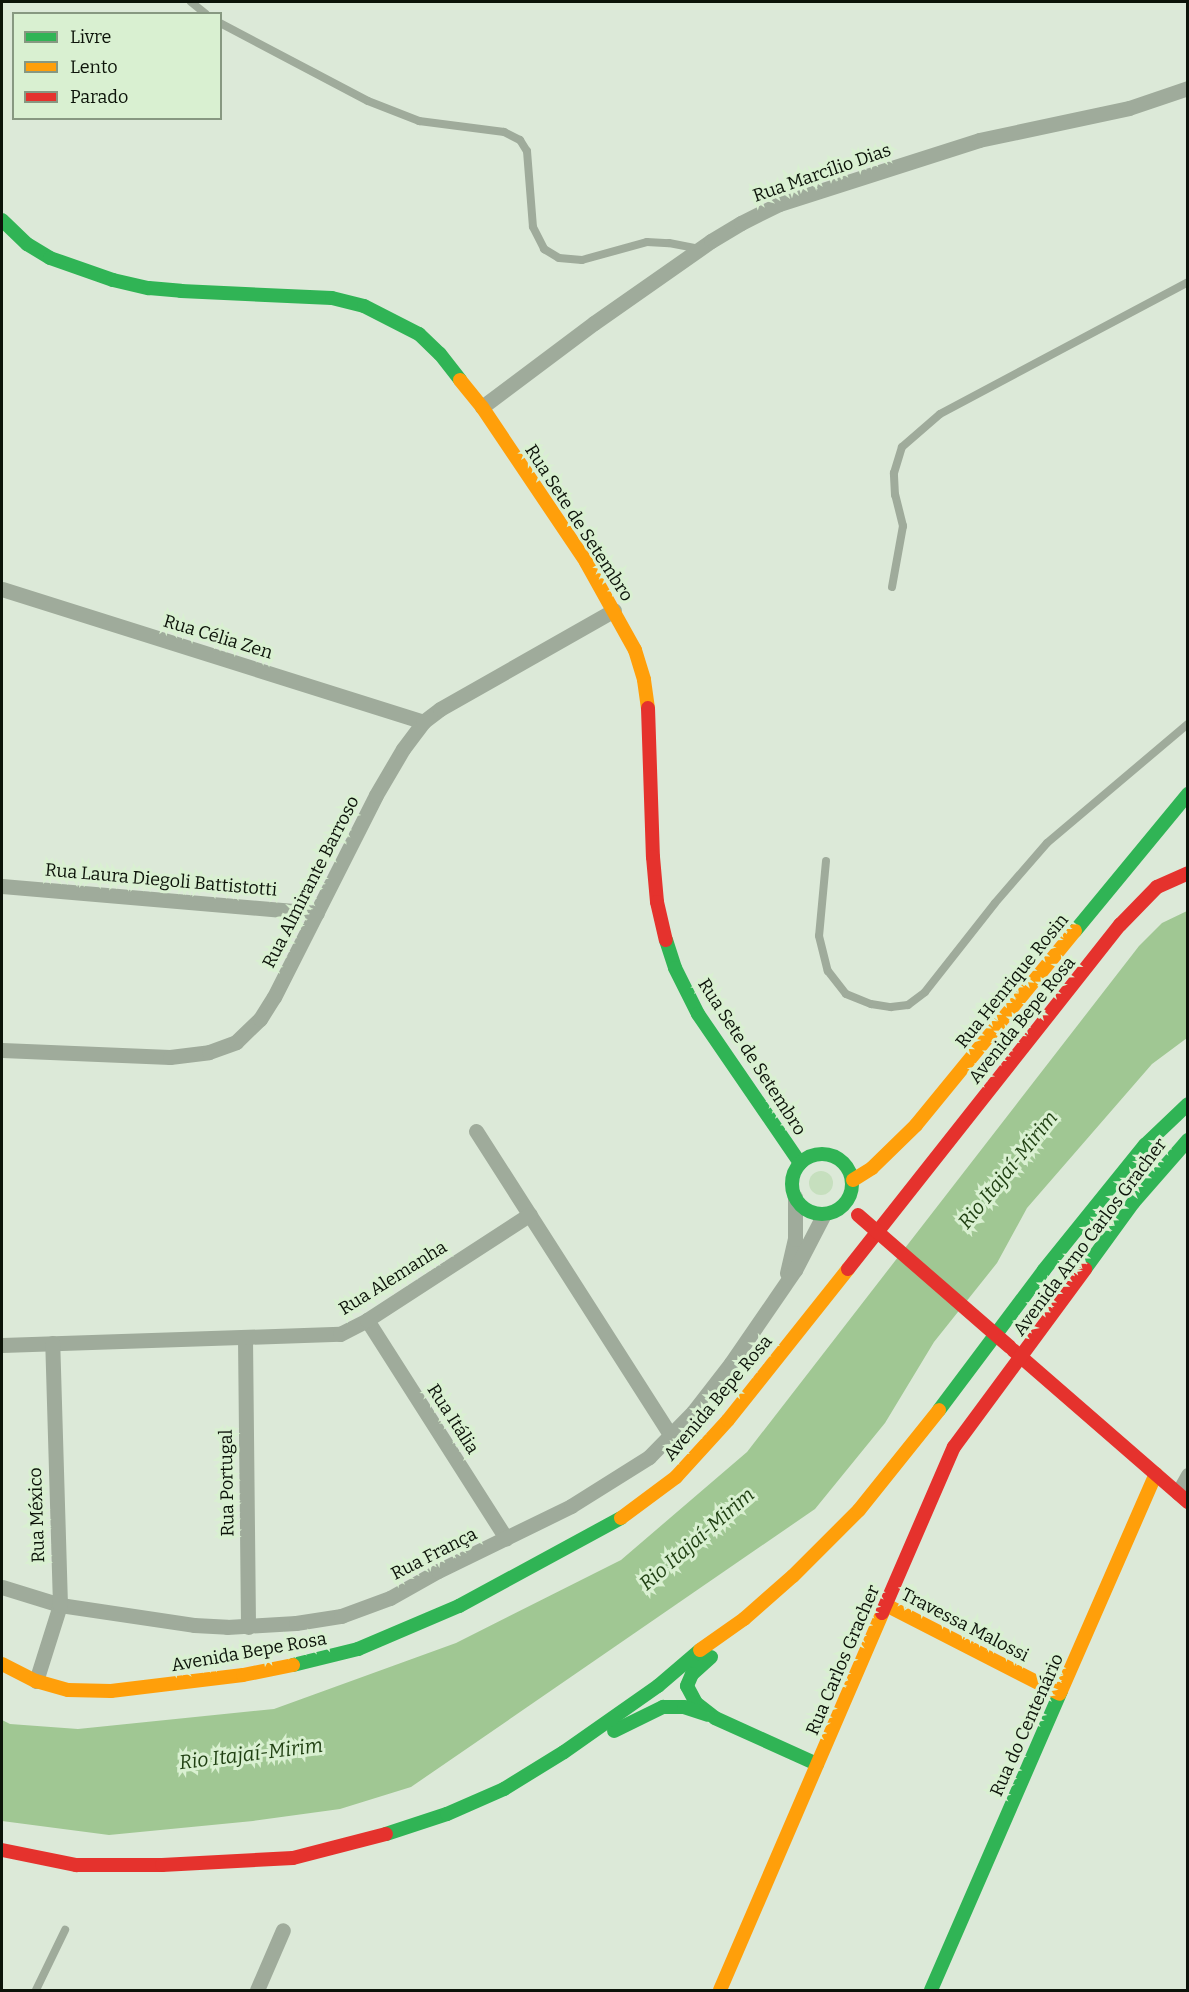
<!DOCTYPE html>
<meta charset="utf-8">
<style>
body{margin:0}
#map{position:relative;width:1189px;height:1992px;overflow:hidden;background:#dce9d8;font-family:Bitter,serif}
div>[style]{position:absolute}
.green>*{inset:0;background:#c6dfbe}
.round{border-radius:50%}
.water>*{inset:0;background:#a0c793}
.lane>*{height:8px;margin:-4px;padding:0 4px;transform-origin:4px;border-radius:4px;background:#9fab9b}
.street>*{height:15px;margin:-7.5px;padding:0 7.5px;transform-origin:7.5px;border-radius:7.5px;background:#9fab9b}
.fast>*{height:14px;margin:-7px;padding:0 7px;transform-origin:7px;border-radius:7px;background:#30b455}
.fast>.ring{margin:-7px;padding:0;box-sizing:content-box;background:none;border:14px solid #30b455;border-radius:50%}
.slow>*{height:14px;margin:-7px;padding:0 7px;transform-origin:7px;border-radius:7px;background:#ff9f0a}
.jam>*{height:14px;margin:-7px;padding:0 7px;transform-origin:7px;border-radius:7px;background:#e5322d}
.jam-bridge>*{height:14px;margin:-7px;padding:0 7px;transform-origin:7px;border-radius:7px;background:#e5322d}
span{translate:-50% -50%;white-space:nowrap;text-align:center;line-height:1.15;-webkit-text-stroke:6px #d9f0d1;paint-order:stroke}
.street-label{font-size:18px;color:#0c1309}
.water-label{font-size:20px;color:#1f3f11;font-style:italic}
.frame{position:absolute;inset:0;border:3px solid #0c1309;pointer-events:none}
.legend{position:absolute;left:12px;top:12px;width:210px;height:108px;box-sizing:border-box;background:#d9f0d1;border:2px solid #879881;margin:0;padding:8px 10px;list-style:none;font-size:18px;color:#0c1309}
.legend li{display:flex;align-items:center;gap:12px;height:30px}
.legend b{width:30px;border:2px solid #879881}
</style>
<div id="map">
<div class="green">
<div class="round" style="left:809px;top:1171px;width:24px;height:24px"></div>
</div>
<div class="water">
<div style="clip-path:polygon(1187px 911px,1187px 1038px,1152px 1064px,1027px 1208px,997px 1263px,934px 1342px,885px 1423px,815px 1509px,411px 1787px,340px 1809px,253px 1821px,109px 1835px,2px 1821px,2px 1720px,10px 1724px,78px 1729px,274px 1709px,456px 1643px,621px 1560px,747px 1452px,1139px 946px,1162px 923px)"></div>
</div>
<div class="lane">
<div style="left:191px;top:2px;width:19px;rotate:39deg"></div>
<div style="left:220px;top:23px;width:167px;rotate:27.8deg"></div>
<div style="left:368px;top:101px;width:55px;rotate:21.4deg"></div>
<div style="left:419px;top:121px;width:86px;rotate:7.4deg"></div>
<div style="left:504px;top:132px;width:18px;rotate:27deg"></div>
<div style="left:520px;top:140px;width:13px;rotate:58deg"></div>
<div style="left:527px;top:151px;width:76px;rotate:85.5deg"></div>
<div style="left:533px;top:227px;width:25px;rotate:63deg"></div>
<div style="left:544px;top:249px;width:17px;rotate:31deg"></div>
<div style="left:559px;top:258px;width:23px;rotate:5deg"></div>
<div style="left:582px;top:260px;width:67px;rotate:-15.5deg"></div>
<div style="left:647px;top:242px;width:22px;rotate:3deg"></div>
<div style="left:669px;top:243px;width:31px;rotate:11deg"></div>
<div style="left:892px;top:587px;width:62px;rotate:-79.8deg"></div>
<div style="left:903px;top:526px;width:32px;rotate:-104deg"></div>
<div style="left:895px;top:495px;width:22px;rotate:-93deg"></div>
<div style="left:894px;top:473px;width:27px;rotate:-73deg"></div>
<div style="left:902px;top:447px;width:50px;rotate:-41deg"></div>
<div style="left:940px;top:414px;width:281px;rotate:-28deg"></div>
<div style="left:826px;top:861px;width:75px;rotate:95.3deg"></div>
<div style="left:819px;top:936px;width:36px;rotate:76deg"></div>
<div style="left:828px;top:971px;width:29px;rotate:52deg"></div>
<div style="left:846px;top:994px;width:27px;rotate:22deg"></div>
<div style="left:871px;top:1004px;width:20px;rotate:9deg"></div>
<div style="left:891px;top:1007px;width:17px;rotate:-7deg"></div>
<div style="left:908px;top:1005px;width:21px;rotate:-37deg"></div>
<div style="left:925px;top:992px;width:113px;rotate:-51.8deg"></div>
<div style="left:995px;top:903px;width:79px;rotate:-49.1deg"></div>
<div style="left:1047px;top:843px;width:185px;rotate:-40.2deg"></div>
<div style="left:36px;top:1990px;width:67px;rotate:-64.2deg"></div>
</div>
<div class="street">
<div style="left:482px;top:407px;width:140px;rotate:-36.9deg"></div>
<div style="left:594px;top:323px;width:143px;rotate:-35deg"></div>
<div style="left:711px;top:241px;width:35px;rotate:-31deg"></div>
<div style="left:741px;top:223px;width:42px;rotate:-26.6deg"></div>
<div style="left:779px;top:204px;width:210px;rotate:-17.7deg"></div>
<div style="left:979px;top:140px;width:153px;rotate:-12deg"></div>
<div style="left:1129px;top:108px;width:62px;rotate:-18.7deg"></div>
<div style="left:2px;top:589px;width:442px;rotate:17.5deg"></div>
<div style="left:2px;top:886px;width:316px;rotate:4.9deg"></div>
<div style="left:2px;top:1050px;width:168px;rotate:2.4deg"></div>
<div style="left:170px;top:1057px;width:39px;rotate:-7deg"></div>
<div style="left:209px;top:1052px;width:29px;rotate:-20deg"></div>
<div style="left:236px;top:1042px;width:33px;rotate:-44deg"></div>
<div style="left:260px;top:1019px;width:26px;rotate:-58deg"></div>
<div style="left:274px;top:997px;width:226px;rotate:-63.2deg"></div>
<div style="left:376px;top:795px;width:53px;rotate:-59.6deg"></div>
<div style="left:403px;top:749px;width:34px;rotate:-53deg"></div>
<div style="left:423px;top:722px;width:21px;rotate:-37deg"></div>
<div style="left:440px;top:709px;width:200px;rotate:-29.6deg"></div>
<div style="left:476px;top:1131px;width:362px;rotate:57.4deg"></div>
<div style="left:787px;top:1273px;width:35px;rotate:-77deg"></div>
<div style="left:795px;top:1239px;width:42px;rotate:-90deg"></div>
<div style="left:367px;top:1320px;width:259px;rotate:57.5deg"></div>
<div style="left:245px;top:1338px;width:289px;rotate:89.4deg"></div>
<div style="left:2px;top:1345px;width:338px;rotate:-1.9deg"></div>
<div style="left:340px;top:1334px;width:30px;rotate:-27deg"></div>
<div style="left:367px;top:1320px;width:194px;rotate:-33deg"></div>
<div style="left:1178px;top:1493px;width:21px;rotate:-61deg"></div>
<div style="left:2px;top:1587px;width:61px;rotate:17.2deg"></div>
<div style="left:60px;top:1605px;width:135px;rotate:8.5deg"></div>
<div style="left:194px;top:1625px;width:33px;rotate:3deg"></div>
<div style="left:227px;top:1627px;width:69px;rotate:-3.3deg"></div>
<div style="left:296px;top:1623px;width:46px;rotate:-8.8deg"></div>
<div style="left:341px;top:1616px;width:52px;rotate:-20.2deg"></div>
<div style="left:390px;top:1598px;width:55px;rotate:-29.4deg"></div>
<div style="left:438px;top:1571px;width:148px;rotate:-26deg"></div>
<div style="left:571px;top:1506px;width:92px;rotate:-32.1deg"></div>
<div style="left:649px;top:1457px;width:63px;rotate:-45.6deg"></div>
<div style="left:693px;top:1412px;width:62px;rotate:-52.2deg"></div>
<div style="left:731px;top:1363px;width:113px;rotate:-55.5deg"></div>
<div style="left:795px;top:1270px;width:63px;rotate:-62.6deg"></div>
<div style="left:36px;top:1681px;width:80px;rotate:-72.5deg"></div>
<div style="left:60px;top:1605px;width:262px;rotate:-91.7deg"></div>
<div style="left:257px;top:1990px;width:65px;rotate:-66.6deg"></div>
</div>
<div class="fast">
<div style="left:2px;top:220px;width:35px;rotate:44deg"></div>
<div style="left:27px;top:244px;width:27px;rotate:31deg"></div>
<div style="left:50px;top:258px;width:67px;rotate:19.2deg"></div>
<div style="left:113px;top:280px;width:37px;rotate:13deg"></div>
<div style="left:149px;top:288px;width:32px;rotate:5deg"></div>
<div style="left:181px;top:291px;width:151px;rotate:2.7deg"></div>
<div style="left:332px;top:298px;width:33px;rotate:14deg"></div>
<div style="left:364px;top:306px;width:62px;rotate:27deg"></div>
<div style="left:419px;top:334px;width:29px;rotate:44deg"></div>
<div style="left:440px;top:354px;width:33px;rotate:52deg"></div>
<div style="left:1075px;top:931px;width:178px;rotate:-50.5deg"></div>
<div style="left:666px;top:940px;width:29px;rotate:72deg"></div>
<div style="left:675px;top:968px;width:51px;rotate:63.4deg"></div>
<div style="left:698px;top:1014px;width:181px;rotate:55.6deg"></div>
<div class="ring" style="left:792px;top:1154px;width:46px;height:46px"></div>
<div style="left:1085px;top:1269px;width:82px;rotate:-54deg"></div>
<div style="left:1133px;top:1203px;width:84px;rotate:-48.9deg"></div>
<div style="left:939px;top:1410px;width:175px;rotate:-53.1deg"></div>
<div style="left:1044px;top:1270px;width:161px;rotate:-51.1deg"></div>
<div style="left:1145px;top:1145px;width:59px;rotate:-43.6deg"></div>
<div style="left:711px;top:1657px;width:25px;rotate:138deg"></div>
<div style="left:692px;top:1674px;width:13px;rotate:113deg"></div>
<div style="left:687px;top:1686px;width:19px;rotate:62deg"></div>
<div style="left:696px;top:1703px;width:24px;rotate:38deg"></div>
<div style="left:715px;top:1718px;width:112px;rotate:24.3deg"></div>
<div style="left:293px;top:1665px;width:67px;rotate:-13.8deg"></div>
<div style="left:358px;top:1649px;width:110px;rotate:-23.1deg"></div>
<div style="left:459px;top:1606px;width:184px;rotate:-28.5deg"></div>
<div style="left:614px;top:1731px;width:55px;rotate:-26.1deg"></div>
<div style="left:663px;top:1707px;width:21px"></div>
<div style="left:684px;top:1707px;width:25px;rotate:18deg"></div>
<div style="left:386px;top:1834px;width:64px;rotate:-18.2deg"></div>
<div style="left:447px;top:1814px;width:62px;rotate:-23.7deg"></div>
<div style="left:504px;top:1789px;width:70px;rotate:-31.7deg"></div>
<div style="left:564px;top:1752px;width:115px;rotate:-35.1deg"></div>
<div style="left:658px;top:1686px;width:55px;rotate:-40.6deg"></div>
<div style="left:931px;top:1990px;width:326px;rotate:-66.5deg"></div>
</div>
<div class="slow">
<div style="left:460px;top:380px;width:35px;rotate:51deg"></div>
<div style="left:482px;top:407px;width:187px;rotate:56.1deg"></div>
<div style="left:586px;top:562px;width:101px;rotate:60.9deg"></div>
<div style="left:635px;top:650px;width:31px;rotate:73deg"></div>
<div style="left:644px;top:680px;width:28px;rotate:82deg"></div>
<div style="left:853px;top:1180px;width:22px;rotate:-32deg"></div>
<div style="left:872px;top:1168px;width:62px;rotate:-44.3deg"></div>
<div style="left:916px;top:1125px;width:251px;rotate:-50.7deg"></div>
<div style="left:621px;top:1518px;width:69px;rotate:-36.7deg"></div>
<div style="left:676px;top:1477px;width:77px;rotate:-47.6deg"></div>
<div style="left:728px;top:1420px;width:193px;rotate:-51.5deg"></div>
<div style="left:886px;top:1605px;width:195px;rotate:27.1deg"></div>
<div style="left:700px;top:1650px;width:54px;rotate:-35.2deg"></div>
<div style="left:744px;top:1619px;width:65px;rotate:-41.3deg"></div>
<div style="left:793px;top:1576px;width:93px;rotate:-45deg"></div>
<div style="left:859px;top:1510px;width:128px;rotate:-51.3deg"></div>
<div style="left:2px;top:1664px;width:38px;rotate:27deg"></div>
<div style="left:36px;top:1681px;width:33px;rotate:16deg"></div>
<div style="left:68px;top:1690px;width:43px;rotate:1.3deg"></div>
<div style="left:111px;top:1691px;width:133px;rotate:-6.9deg"></div>
<div style="left:243px;top:1675px;width:51px;rotate:-11.3deg"></div>
<div style="left:1061px;top:1691px;width:237px;rotate:-66.4deg"></div>
<div style="left:720px;top:1990px;width:410px;rotate:-66.7deg"></div>
</div>
<div class="jam">
<div style="left:648px;top:708px;width:149px;rotate:88.1deg"></div>
<div style="left:653px;top:857px;width:45px;rotate:84.9deg"></div>
<div style="left:657px;top:902px;width:39px;rotate:77deg"></div>
<div style="left:848px;top:1269px;width:439px;rotate:-51.7deg"></div>
<div style="left:1120px;top:925px;width:53px;rotate:-45.8deg"></div>
<div style="left:1157px;top:887px;width:34px;rotate:-24deg"></div>
<div style="left:1013px;top:1350px;width:232px;rotate:41deg"></div>
<div style="left:882px;top:1613px;width:181px;rotate:-66.6deg"></div>
<div style="left:954px;top:1447px;width:221px;rotate:-53.6deg"></div>
<div style="left:2px;top:1850px;width:76px;rotate:11.5deg"></div>
<div style="left:76px;top:1865px;width:86px"></div>
<div style="left:162px;top:1865px;width:131px;rotate:-3.1deg"></div>
<div style="left:293px;top:1858px;width:96px;rotate:-14.5deg"></div>
</div>
<div class="jam-bridge">
<div style="left:858px;top:1215px;width:201px;rotate:41deg"></div>
</div>
<div class="street-label">
<span style="left:822px;top:173px;rotate:-19deg">Rua Marcílio Dias</span>
<span style="left:579px;top:523px;rotate:57deg">Rua Sete de Setembro</span>
<span style="left:218px;top:637px;rotate:17deg">Rua Célia Zen</span>
<span style="left:161px;top:880px;rotate:5deg">Rua Laura Diegoli Battistotti</span>
<span style="left:311px;top:882px;rotate:-63deg">Rua Almirante Barroso</span>
<span style="left:1012px;top:981px;rotate:-51deg">Rua Henrique Rosin</span>
<span style="left:1022px;top:1020px;rotate:-51deg">Avenida Bepe Rosa</span>
<span style="left:752px;top:1057px;rotate:57deg">Rua Sete de Setembro</span>
<span style="left:1090px;top:1237px;rotate:-53deg">Avenida Arno Carlos Gracher</span>
<span style="left:393px;top:1278px;rotate:-32deg">Rua Alemanha</span>
<span style="left:718px;top:1398px;rotate:-50deg">Avenida Bepe Rosa</span>
<span style="left:453px;top:1419px;rotate:57deg">Rua Itália</span>
<span style="left:227px;top:1483px;rotate:-91deg">Rua Portugal</span>
<span style="left:37px;top:1515px;rotate:-92deg">Rua México</span>
<span style="left:434px;top:1554px;rotate:-27deg">Rua França</span>
<span style="left:965px;top:1625px;rotate:27deg">Travessa Malossi</span>
<span style="left:249px;top:1652px;rotate:-10deg">Avenida Bepe Rosa</span>
<span style="left:843px;top:1660px;rotate:-67deg">Rua Carlos Gracher</span>
<span style="left:1027px;top:1725px;rotate:-66deg">Rua do Centenário</span>
</div>
<div class="water-label">
<span style="left:1008px;top:1170px;rotate:-51deg">Rio Itajaí-Mirim</span>
<span style="left:697px;top:1539px;rotate:-41deg">Rio Itajaí-Mirim</span>
<span style="left:251px;top:1754px;rotate:-7deg">Rio Itajaí-Mirim</span>
</div>
<div class="frame"></div>
<ul class="legend">
<li><b style="height:8px;background:#30b455"></b>Livre</li>
<li><b style="height:8px;background:#ff9f0a"></b>Lento</li>
<li><b style="height:8px;background:#e5322d"></b>Parado</li>
</ul>
</div>
